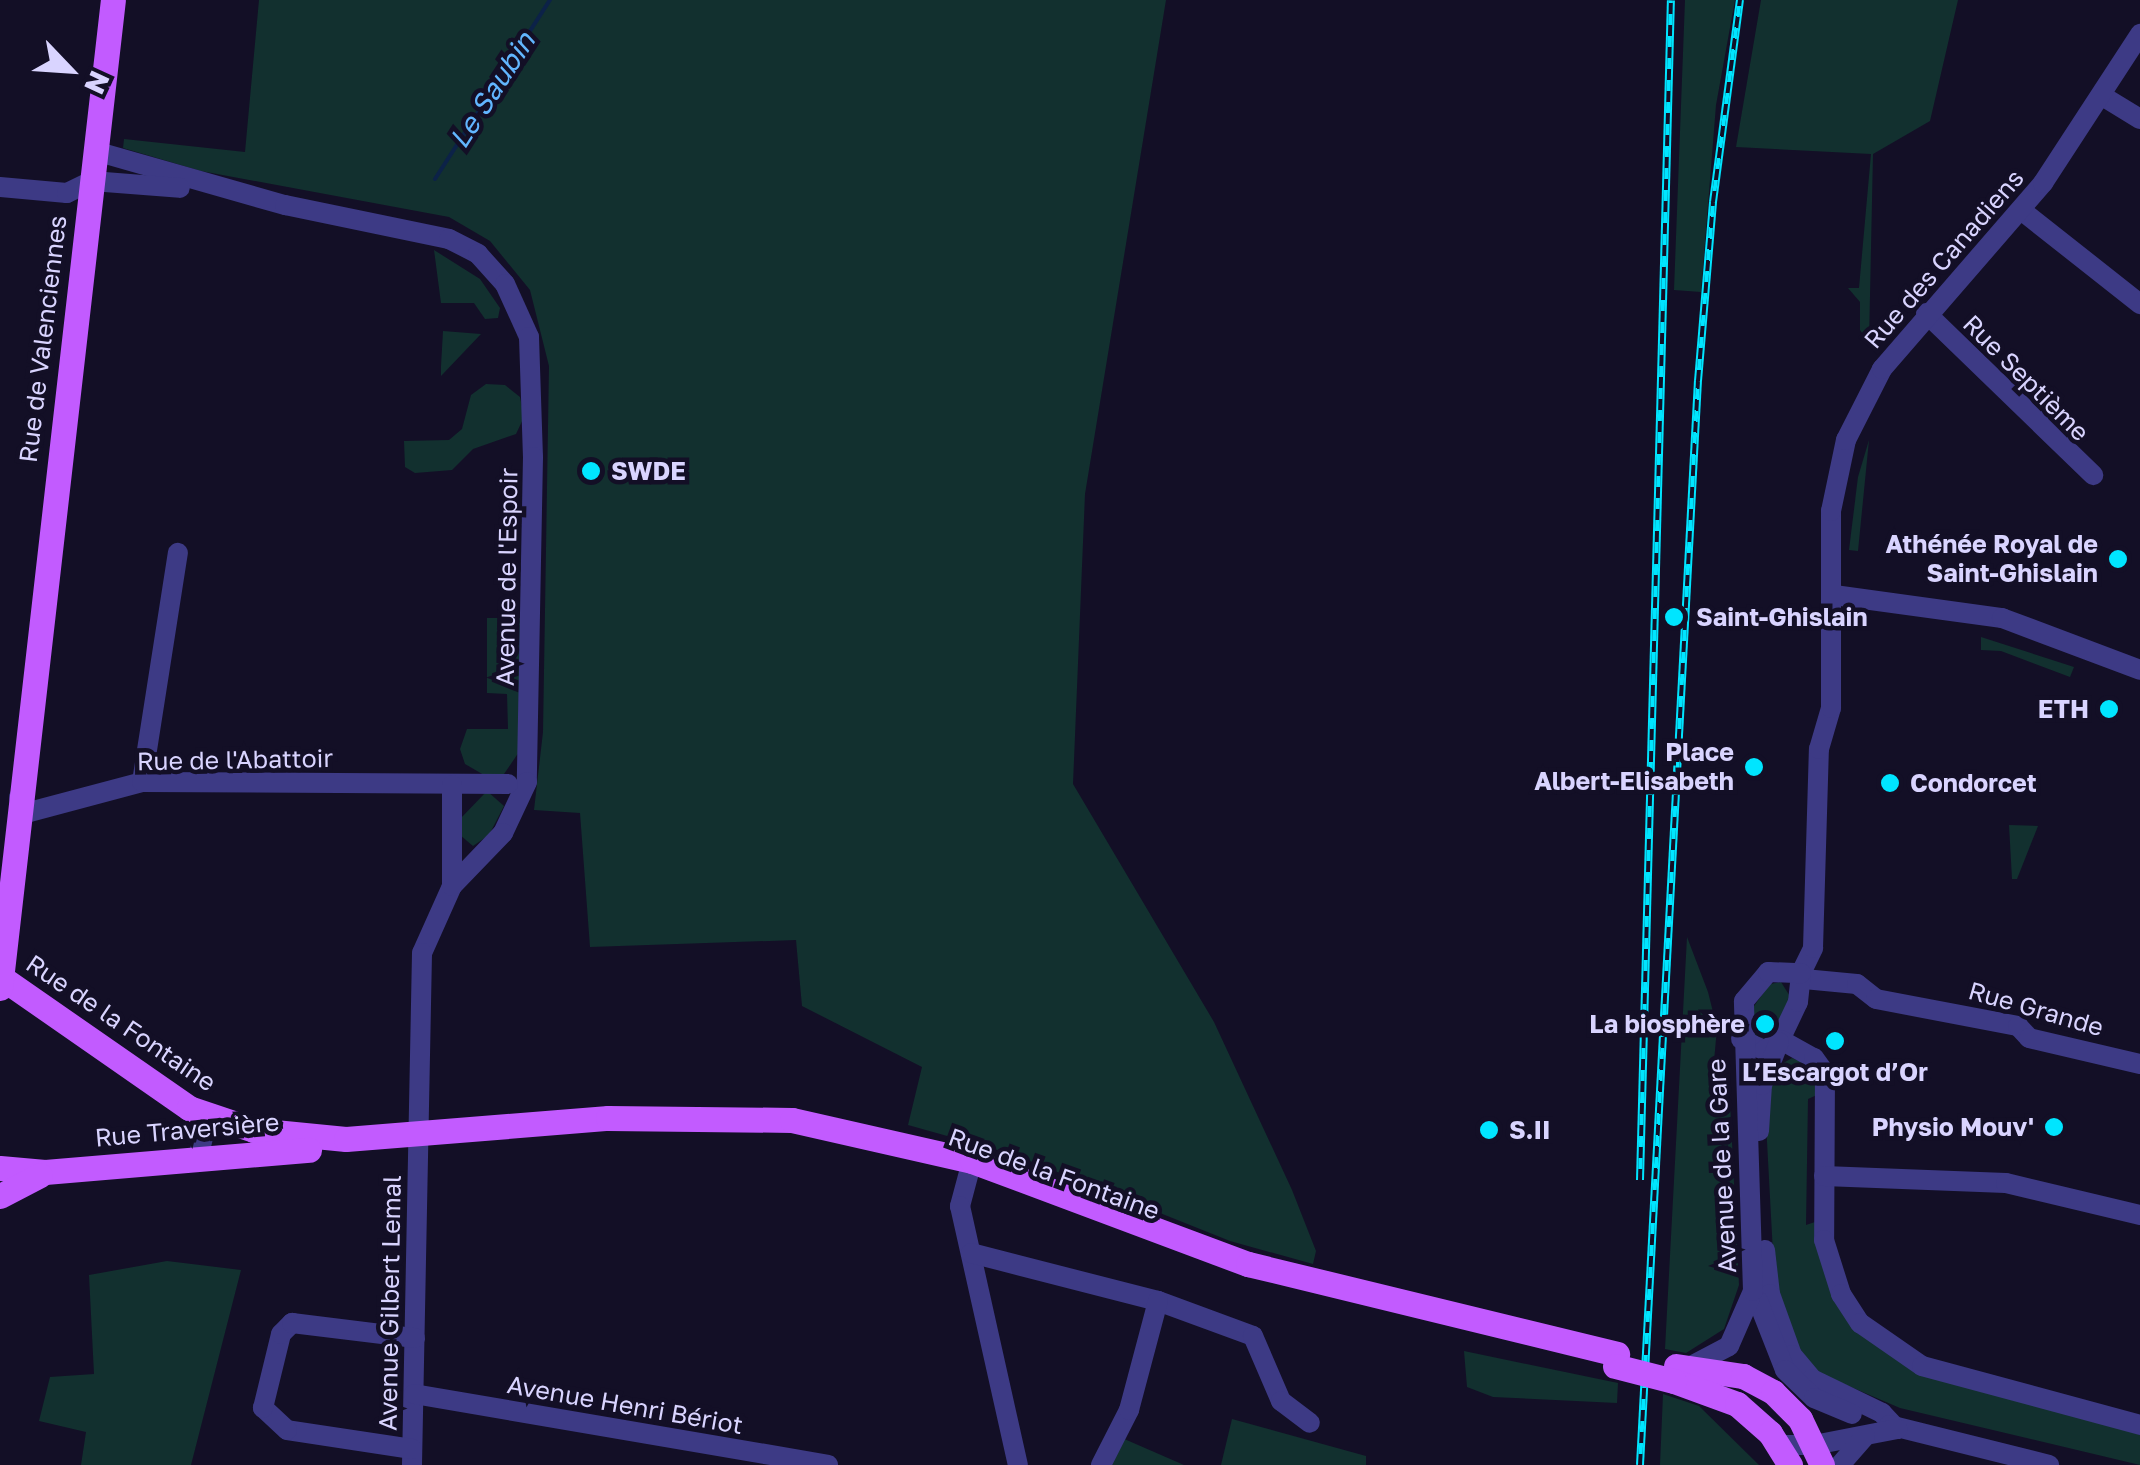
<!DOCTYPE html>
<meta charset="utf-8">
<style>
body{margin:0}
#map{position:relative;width:2140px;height:1465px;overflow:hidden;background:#130f26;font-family:"Golos Text",sans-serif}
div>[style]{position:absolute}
.green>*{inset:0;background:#12302f}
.stream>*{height:4px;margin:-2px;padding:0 2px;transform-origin:2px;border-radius:2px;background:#0c2248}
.minor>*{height:20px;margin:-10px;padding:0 10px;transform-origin:10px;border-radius:10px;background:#3d3a85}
.major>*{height:25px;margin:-12.5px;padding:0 12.5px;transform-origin:12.5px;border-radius:12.5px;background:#c25bff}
.rail>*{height:8px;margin-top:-4px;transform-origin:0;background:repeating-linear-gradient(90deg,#130f26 0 11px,#00e5ff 0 22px);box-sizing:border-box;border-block:2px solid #00e5ff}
.major-bridge>*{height:25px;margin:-12.5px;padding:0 12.5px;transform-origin:12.5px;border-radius:12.5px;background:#c25bff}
.dots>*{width:28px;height:28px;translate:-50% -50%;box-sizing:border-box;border:5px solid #130f26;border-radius:50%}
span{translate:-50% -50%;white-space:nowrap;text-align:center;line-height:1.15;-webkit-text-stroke:9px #130f26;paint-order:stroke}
.street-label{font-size:25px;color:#d9d4ff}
.poi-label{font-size:25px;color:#d9d4ff;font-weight:700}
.left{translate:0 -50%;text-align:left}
.right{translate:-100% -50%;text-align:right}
.water-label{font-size:28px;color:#62b6ff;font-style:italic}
.north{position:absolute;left:20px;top:20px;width:100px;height:100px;-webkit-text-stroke:8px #130f26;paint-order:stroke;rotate:115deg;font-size:28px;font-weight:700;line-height:40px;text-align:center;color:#d9d4ff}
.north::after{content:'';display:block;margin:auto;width:35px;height:45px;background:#d9d4ff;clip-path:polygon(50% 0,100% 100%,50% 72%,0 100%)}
</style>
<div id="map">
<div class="green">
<div style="clip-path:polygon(259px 0,1166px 0,1085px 494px,1073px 784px,1214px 1022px,1292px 1190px,1316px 1251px,1313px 1264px,1230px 1241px,1015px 1155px,908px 1125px,922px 1067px,802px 1006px,796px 940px,590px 947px,580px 813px,534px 810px,543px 732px,549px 366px,530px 290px,490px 241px,449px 217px,201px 171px,123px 148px,124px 139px,245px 152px)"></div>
<div style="clip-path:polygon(1685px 0,1735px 0,1716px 105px,1701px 292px,1674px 290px)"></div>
<div style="clip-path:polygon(1761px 0,1958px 0,1930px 121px,1873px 154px,1869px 343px,1860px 330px,1860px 302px,1848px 288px,1859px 288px,1871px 154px,1736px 147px)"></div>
<div style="clip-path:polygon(434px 250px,480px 279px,500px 308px,498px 318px,485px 319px,474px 303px,441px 303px)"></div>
<div style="clip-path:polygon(443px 331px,481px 334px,441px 376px,441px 366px)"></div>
<div style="clip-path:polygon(486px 384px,505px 385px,520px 397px,524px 417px,516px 434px,473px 449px,452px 470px,415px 473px,405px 467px,404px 441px,449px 440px,462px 429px,471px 395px)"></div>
<div style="clip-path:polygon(1869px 440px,1858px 551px,1849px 550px,1858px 477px)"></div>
<div style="clip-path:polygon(487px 618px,521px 618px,519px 752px,504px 774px,484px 775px,465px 764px,460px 749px,467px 729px,508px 729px,507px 694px,487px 693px)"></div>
<div style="clip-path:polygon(1981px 637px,2074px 667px,2070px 677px,2001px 651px,1981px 650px)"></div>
<div style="clip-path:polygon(487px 791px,504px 806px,489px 835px,473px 846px,460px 835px,460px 819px)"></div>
<div style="clip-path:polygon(2009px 825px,2038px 826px,2017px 879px,2012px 879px)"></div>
<div style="clip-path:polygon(1687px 937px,1708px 992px,1717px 1028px,1714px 1061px,1730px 1102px,1739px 1285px,1724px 1329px,1686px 1353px,1665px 1349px)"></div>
<div style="clip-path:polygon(1781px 982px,1791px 998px,1774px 1034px,1762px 1039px,1754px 1034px,1754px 1006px,1770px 984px)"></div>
<div style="clip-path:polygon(1792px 1058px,1814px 1067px,1819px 1094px,1808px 1099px,1806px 1225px,1818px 1221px,1857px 1329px,1898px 1361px,2140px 1431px,2140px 1465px,1900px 1408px,1816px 1372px,1792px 1337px,1774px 1272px,1765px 1104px,1780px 1065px)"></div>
<div style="clip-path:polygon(167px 1261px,241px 1270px,191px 1465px,81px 1465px,86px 1432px,39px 1421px,50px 1377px,94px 1374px,89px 1275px)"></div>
<div style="clip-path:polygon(1464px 1351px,1618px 1383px,1617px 1403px,1493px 1397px,1467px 1387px)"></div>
<div style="clip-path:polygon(1663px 1394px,1699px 1406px,1759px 1465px,1660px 1465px)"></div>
<div style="clip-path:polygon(1232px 1419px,1366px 1456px,1366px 1465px,1221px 1465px)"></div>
<div style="clip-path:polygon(1122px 1438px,1184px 1465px,1108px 1465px)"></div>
</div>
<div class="stream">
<div style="left:435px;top:179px;width:213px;rotate:-57.3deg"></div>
</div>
<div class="minor">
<div style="left:2104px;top:97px;width:42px;rotate:31.4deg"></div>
<div style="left:95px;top:151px;width:198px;rotate:15.9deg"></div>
<div style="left:285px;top:205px;width:167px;rotate:11.7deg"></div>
<div style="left:449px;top:239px;width:33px;rotate:27deg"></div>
<div style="left:478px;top:254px;width:40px;rotate:48deg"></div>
<div style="left:505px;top:284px;width:58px;rotate:65.6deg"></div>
<div style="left:529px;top:337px;width:120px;rotate:88.1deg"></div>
<div style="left:533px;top:457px;width:325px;rotate:91.1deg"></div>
<div style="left:527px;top:782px;width:56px;rotate:115.2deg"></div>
<div style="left:503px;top:833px;width:74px;rotate:133.9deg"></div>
<div style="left:452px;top:886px;width:73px;rotate:114.1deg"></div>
<div style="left:422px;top:953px;width:512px;rotate:91.12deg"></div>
<div style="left:0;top:187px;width:67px;rotate:5.1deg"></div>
<div style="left:67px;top:193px;width:28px;rotate:-26deg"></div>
<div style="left:92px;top:181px;width:88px;rotate:4.5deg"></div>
<div style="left:2021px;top:210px;width:152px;rotate:38.3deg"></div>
<div style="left:1926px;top:313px;width:233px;rotate:44.1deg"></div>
<div style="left:1834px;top:595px;width:170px;rotate:7.8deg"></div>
<div style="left:2002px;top:618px;width:147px;rotate:20.6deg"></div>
<div style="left:142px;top:782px;width:232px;rotate:-81.1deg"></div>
<div style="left:19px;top:797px;width:17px;rotate:80deg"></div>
<div style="left:22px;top:814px;width:124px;rotate:-14.9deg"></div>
<div style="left:142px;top:782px;width:366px;rotate:0.3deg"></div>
<div style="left:452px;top:886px;width:101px;rotate:-90deg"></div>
<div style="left:1801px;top:973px;width:28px;rotate:-64deg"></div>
<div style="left:1813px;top:948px;width:199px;rotate:-88.3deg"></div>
<div style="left:1819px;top:749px;width:43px;rotate:-73.7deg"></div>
<div style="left:1831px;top:708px;width:197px;rotate:-90deg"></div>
<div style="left:1831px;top:511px;width:73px;rotate:-78.1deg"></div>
<div style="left:1846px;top:440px;width:80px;rotate:-63.1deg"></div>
<div style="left:1882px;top:369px;width:246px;rotate:-49.1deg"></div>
<div style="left:2043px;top:183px;width:178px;rotate:-56.9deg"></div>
<div style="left:1804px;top:979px;width:53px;rotate:5.4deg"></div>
<div style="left:1857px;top:984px;width:24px;rotate:38deg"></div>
<div style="left:1876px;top:999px;width:145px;rotate:10.8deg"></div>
<div style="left:2018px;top:1026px;width:16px;rotate:47deg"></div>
<div style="left:2029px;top:1038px;width:114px;rotate:13.2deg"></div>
<div style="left:1741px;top:1039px;width:25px;rotate:26deg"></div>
<div style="left:1764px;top:1050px;width:17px;rotate:-28deg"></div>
<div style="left:1779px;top:1042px;width:44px;rotate:-64.6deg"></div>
<div style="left:1798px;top:1002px;width:29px;rotate:-84deg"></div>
<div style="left:1781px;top:1040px;width:38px;rotate:29deg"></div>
<div style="left:1814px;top:1058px;width:19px;rotate:54deg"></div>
<div style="left:1825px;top:1073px;width:167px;rotate:90.3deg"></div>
<div style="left:1824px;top:1240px;width:57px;rotate:72.5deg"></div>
<div style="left:1841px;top:1294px;width:35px;rotate:57deg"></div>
<div style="left:1860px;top:1323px;width:75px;rotate:34.7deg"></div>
<div style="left:1922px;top:1366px;width:226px;rotate:15.1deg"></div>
<div style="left:1759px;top:1131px;width:46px;rotate:-86.3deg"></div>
<div style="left:1762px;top:1085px;width:46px;rotate:-68.4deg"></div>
<div style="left:198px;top:1159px;width:44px;rotate:-76.9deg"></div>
<div style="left:972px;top:1161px;width:47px;rotate:104.9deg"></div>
<div style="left:960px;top:1206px;width:265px;rotate:77.4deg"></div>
<div style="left:1824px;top:1176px;width:182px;rotate:2.2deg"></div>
<div style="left:2006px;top:1183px;width:138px;rotate:13.4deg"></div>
<div style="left:1765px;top:1250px;width:44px;rotate:83.5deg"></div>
<div style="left:1770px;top:1294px;width:65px;rotate:70.2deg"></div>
<div style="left:1792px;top:1355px;width:31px;rotate:50deg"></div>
<div style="left:1812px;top:1379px;width:78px;rotate:25.9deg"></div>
<div style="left:1882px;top:1413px;width:22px;rotate:47deg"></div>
<div style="left:971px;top:1253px;width:193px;rotate:14.4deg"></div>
<div style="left:1158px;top:1301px;width:101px;rotate:20.2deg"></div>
<div style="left:1253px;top:1336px;width:71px;rotate:66.7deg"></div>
<div style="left:1281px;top:1401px;width:36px;rotate:37deg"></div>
<div style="left:1758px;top:1301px;width:74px;rotate:68.6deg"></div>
<div style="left:1785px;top:1370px;width:40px;rotate:44deg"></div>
<div style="left:1814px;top:1398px;width:41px;rotate:22.8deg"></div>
<div style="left:1689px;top:1367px;width:45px;rotate:-27.7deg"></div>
<div style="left:1729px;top:1346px;width:60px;rotate:-66.4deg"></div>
<div style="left:1753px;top:1291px;width:290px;rotate:-91.8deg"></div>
<div style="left:1744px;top:1001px;width:38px;rotate:-50deg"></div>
<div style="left:1768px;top:972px;width:33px;rotate:2deg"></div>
<div style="left:414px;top:1394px;width:420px;rotate:9.7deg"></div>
<div style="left:1889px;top:1425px;width:165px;rotate:14deg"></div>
<div style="left:1778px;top:1445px;width:36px"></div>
<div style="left:1814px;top:1445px;width:85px;rotate:-10.9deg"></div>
<div style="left:412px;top:1449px;width:126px;rotate:-171.4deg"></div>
<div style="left:287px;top:1430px;width:33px;rotate:-137deg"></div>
<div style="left:263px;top:1408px;width:76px;rotate:-76.3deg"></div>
<div style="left:281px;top:1334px;width:16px;rotate:-45deg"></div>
<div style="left:292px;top:1323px;width:124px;rotate:7deg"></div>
<div style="left:1101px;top:1465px;width:62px;rotate:-63deg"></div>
<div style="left:1129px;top:1410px;width:113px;rotate:-75.1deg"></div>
<div style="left:1840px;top:1465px;width:38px;rotate:-49deg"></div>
</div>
<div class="major">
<div style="left:2px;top:978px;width:228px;rotate:34.8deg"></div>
<div style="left:189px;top:1108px;width:69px;rotate:18.7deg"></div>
<div style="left:254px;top:1130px;width:92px;rotate:5.6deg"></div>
<div style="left:346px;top:1139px;width:263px;rotate:-4.6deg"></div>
<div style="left:608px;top:1118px;width:184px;rotate:0.6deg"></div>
<div style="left:792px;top:1120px;width:185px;rotate:12.8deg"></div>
<div style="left:972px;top:1161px;width:295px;rotate:20.5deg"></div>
<div style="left:1248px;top:1264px;width:380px;rotate:13.7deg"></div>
<div style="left:0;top:988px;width:994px;rotate:-83.48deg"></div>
<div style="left:0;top:1168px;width:45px;rotate:5.1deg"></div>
<div style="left:45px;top:1172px;width:265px;rotate:-4.8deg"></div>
<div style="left:0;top:1196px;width:45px;rotate:-27.7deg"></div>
<div style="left:1676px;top:1366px;width:68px;rotate:8.5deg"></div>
<div style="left:1743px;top:1376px;width:34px;rotate:28deg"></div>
<div style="left:1773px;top:1392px;width:38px;rotate:45deg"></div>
<div style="left:1800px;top:1419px;width:51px;rotate:64.4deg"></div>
<div style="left:1674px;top:1381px;width:67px;rotate:20.1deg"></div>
<div style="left:1737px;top:1404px;width:44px;rotate:41.3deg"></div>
<div style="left:1770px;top:1433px;width:38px;rotate:58deg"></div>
</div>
<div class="rail">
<div style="left:1640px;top:1180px;width:1180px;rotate:-88.5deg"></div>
<div style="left:1640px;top:1465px;width:1086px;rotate:-86.94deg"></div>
<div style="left:1698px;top:381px;width:180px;rotate:-85.2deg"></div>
<div style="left:1713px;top:202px;width:204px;rotate:-82.4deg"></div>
</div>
<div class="major-bridge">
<div style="left:1615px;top:1366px;width:61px;rotate:14.3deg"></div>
</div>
<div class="dots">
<div style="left:591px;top:471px;background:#00e5ff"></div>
<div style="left:2118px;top:559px;background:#00e5ff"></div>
<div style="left:1674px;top:617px;background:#00e5ff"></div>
<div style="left:2109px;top:709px;background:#00e5ff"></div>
<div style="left:1754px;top:767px;background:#00e5ff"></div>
<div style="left:1890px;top:783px;background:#00e5ff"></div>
<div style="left:1765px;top:1024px;background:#00e5ff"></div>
<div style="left:1835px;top:1041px;background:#00e5ff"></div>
<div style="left:2054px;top:1127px;background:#00e5ff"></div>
<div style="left:1489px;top:1130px;background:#00e5ff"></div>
</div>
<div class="street-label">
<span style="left:1944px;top:259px;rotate:-49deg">Rue des Canadiens</span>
<span style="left:43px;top:339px;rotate:-83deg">Rue de Valenciennes</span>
<span style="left:2026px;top:378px;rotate:45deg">Rue Septième</span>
<span style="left:507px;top:577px;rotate:-89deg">Avenue de l'Espoir</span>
<span style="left:235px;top:760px;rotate:-1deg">Rue de l'Abattoir</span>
<span style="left:2036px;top:1009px;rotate:16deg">Rue Grande</span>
<span style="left:121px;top:1023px;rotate:34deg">Rue de la Fontaine</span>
<span style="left:187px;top:1130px;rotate:-5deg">Rue Traversière</span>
<span style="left:1722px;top:1166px;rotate:-93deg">Avenue de la Gare</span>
<span style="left:1054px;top:1174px;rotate:20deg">Rue de la Fontaine</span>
<span style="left:390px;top:1303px;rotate:-89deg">Avenue Gilbert Lemal</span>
<span style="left:625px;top:1405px;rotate:10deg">Avenue Henri Bériot</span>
</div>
<div class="poi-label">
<span class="left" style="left:611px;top:471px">SWDE</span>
<span class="right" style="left:2098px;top:559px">Athénée Royal de<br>Saint-Ghislain</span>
<span class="left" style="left:1696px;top:617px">Saint-Ghislain</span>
<span class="right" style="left:2089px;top:709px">ETH</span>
<span class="right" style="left:1734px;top:767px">Place<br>Albert-Elisabeth</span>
<span class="left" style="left:1910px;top:783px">Condorcet</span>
<span class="right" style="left:1745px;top:1024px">La biosphère</span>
<span style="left:1835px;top:1072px">L’Escargot d’Or</span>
<span class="right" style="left:2034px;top:1127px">Physio Mouv'</span>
<span class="left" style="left:1509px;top:1130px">S.II</span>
</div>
<div class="water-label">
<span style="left:492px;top:90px;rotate:-57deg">Le Saubin</span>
</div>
<div class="north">N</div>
</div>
